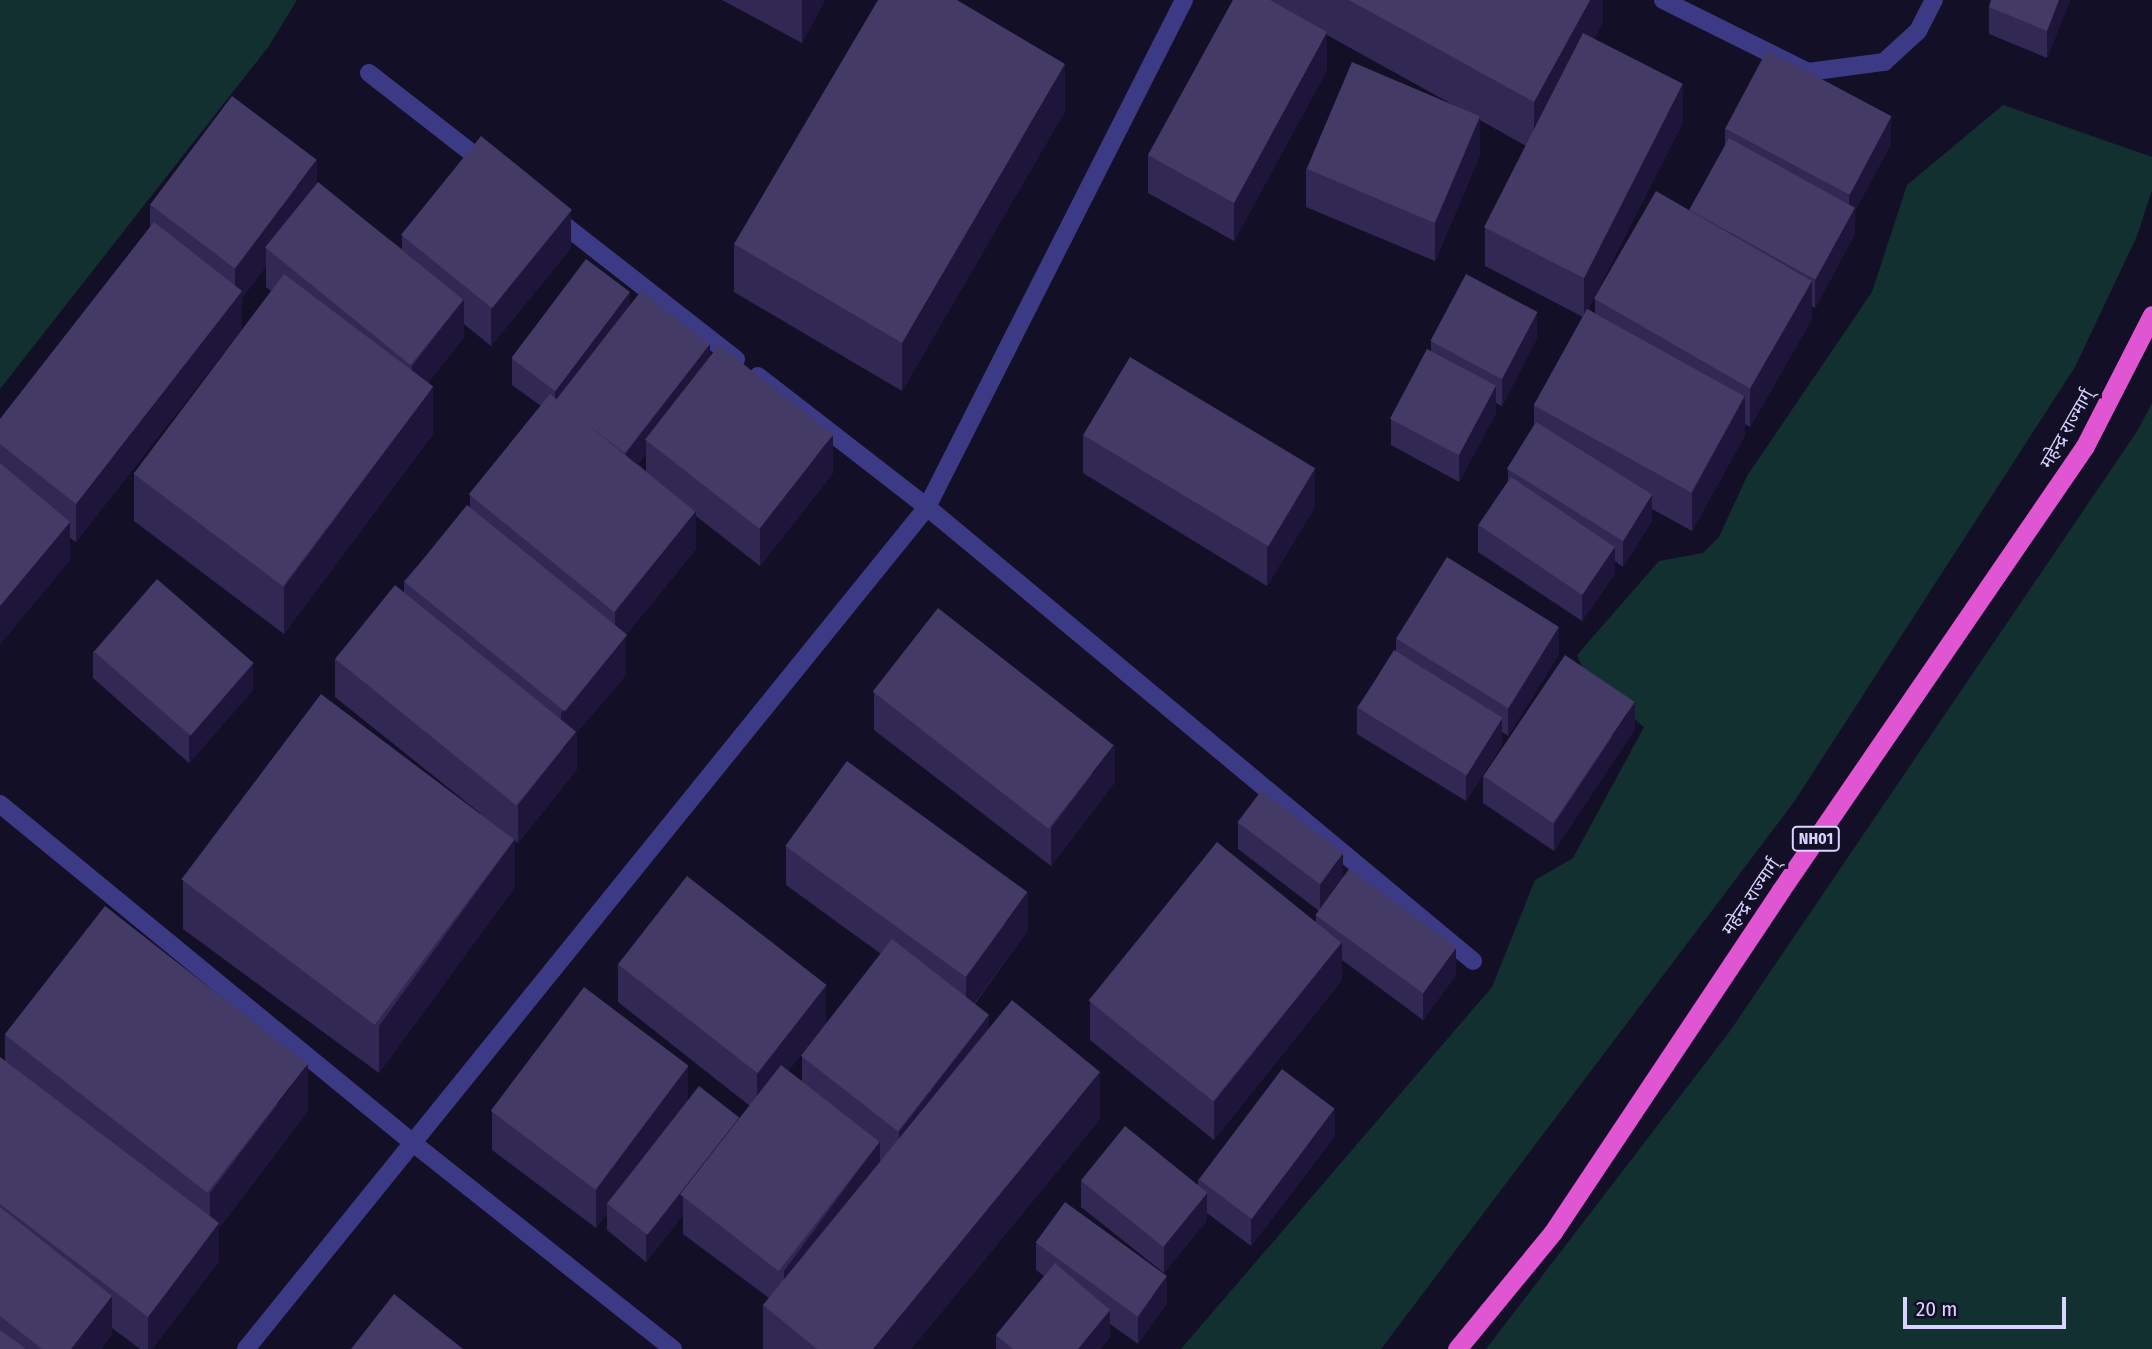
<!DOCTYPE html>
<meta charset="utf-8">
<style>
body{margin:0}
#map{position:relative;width:2152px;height:1349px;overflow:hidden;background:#130f26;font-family:"Fira Sans Condensed","Noto Sans Devanagari",sans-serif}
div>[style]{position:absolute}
.green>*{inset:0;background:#12302f}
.service>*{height:18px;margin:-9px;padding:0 9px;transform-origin:9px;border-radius:9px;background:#3d3a85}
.trunk>*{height:19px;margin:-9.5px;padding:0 9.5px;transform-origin:9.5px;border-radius:9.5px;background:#e055d1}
.wall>*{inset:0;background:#312854}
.shaded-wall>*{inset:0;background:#1d163a}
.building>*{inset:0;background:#433a66;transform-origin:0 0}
span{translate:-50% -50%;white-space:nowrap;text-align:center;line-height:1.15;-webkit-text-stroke:7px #130f26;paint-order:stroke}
.shield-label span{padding:2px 5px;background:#130f26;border:2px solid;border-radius:5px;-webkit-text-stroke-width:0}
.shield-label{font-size:16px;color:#d9d4ff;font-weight:700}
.street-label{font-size:18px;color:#d9d4ff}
.scale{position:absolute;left:1903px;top:1297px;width:163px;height:32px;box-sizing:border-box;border:4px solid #d9d4ff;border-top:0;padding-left:9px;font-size:21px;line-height:24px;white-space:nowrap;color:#d9d4ff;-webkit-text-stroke:5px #130f26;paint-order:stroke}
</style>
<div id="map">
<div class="green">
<div style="clip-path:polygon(0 0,297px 0,269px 46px,0 389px)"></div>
<div style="clip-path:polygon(2003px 105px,2152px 157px,2152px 190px,2137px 236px,2075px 367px,1794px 802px,1381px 1349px,1181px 1349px,1492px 987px,1535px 880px,1573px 858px,1644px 727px,1589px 683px,1577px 655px,1659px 561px,1703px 553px,1719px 537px,1747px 476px,1872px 292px,1907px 185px)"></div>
<div style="clip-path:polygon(2152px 403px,2152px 1349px,1486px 1349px,1730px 1031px,2138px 430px)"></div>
</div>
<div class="service">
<div style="left:1663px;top:0;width:162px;rotate:26.4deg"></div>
<div style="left:1808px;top:72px;width:77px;rotate:-7.5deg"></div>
<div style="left:1884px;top:62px;width:46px;rotate:-42.4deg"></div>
<div style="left:1918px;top:31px;width:35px;rotate:-63deg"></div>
<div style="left:369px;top:73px;width:150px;rotate:37.9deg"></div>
<div style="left:554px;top:217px;width:231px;rotate:38deg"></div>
<div style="left:758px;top:376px;width:214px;rotate:37.8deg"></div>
<div style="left:927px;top:507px;width:710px;rotate:39.74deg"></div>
<div style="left:0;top:804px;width:534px;rotate:39.38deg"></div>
<div style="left:413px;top:1143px;width:332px;rotate:38.4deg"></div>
<div style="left:246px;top:1349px;width:1083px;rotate:-51.03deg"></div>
<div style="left:927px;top:507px;width:568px;rotate:-63.12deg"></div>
</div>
<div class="trunk">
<div style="left:1457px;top:1349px;width:151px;rotate:-50.6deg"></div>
<div style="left:1553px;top:1232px;width:411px;rotate:-56.3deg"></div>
<div style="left:1781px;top:890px;width:538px;rotate:-55.6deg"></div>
<div style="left:2085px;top:446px;width:147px;rotate:-62.9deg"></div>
</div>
<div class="wall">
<div style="clip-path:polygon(722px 0,825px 0,802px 43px)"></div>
<div style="clip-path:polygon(1233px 0,1603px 0,1603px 23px,1594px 38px,1683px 122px,1588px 309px,1595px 313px,1595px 299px,1690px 210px,1725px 146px,1725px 128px,1891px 144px,1855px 211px,1855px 234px,1815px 308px,1812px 306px,1812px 319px,1750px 427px,1745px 424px,1745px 435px,1692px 531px,1652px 509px,1652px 521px,1623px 567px,1615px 561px,1615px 573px,1582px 621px,1478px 552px,1478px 525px,1508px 481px,1508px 469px,1534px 426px,1534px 405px,1583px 317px,1485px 266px,1485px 228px,1526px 146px,1480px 120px,1480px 155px,1435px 261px,1306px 207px,1306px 169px,1457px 107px,1327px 35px,1327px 70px,1234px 241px,1148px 193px,1148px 155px)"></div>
<div style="clip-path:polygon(2070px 0,2047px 58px,1989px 34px,1989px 7px)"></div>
<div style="clip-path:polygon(1065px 111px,902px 391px,734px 292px,734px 244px)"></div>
<div style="clip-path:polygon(317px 184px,402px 249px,402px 235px,571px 248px,491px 346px,464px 324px,464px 337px,428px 383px,433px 434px,284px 634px,134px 521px,134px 474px,271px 291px,266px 287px,266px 266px,242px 298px,242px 329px,76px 542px,70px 538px,70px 560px,0 644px,0 419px,150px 227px,150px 204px)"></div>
<div style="clip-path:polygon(evenodd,630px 306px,710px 357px,833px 473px,760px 566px,696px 516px,696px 549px,625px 636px,626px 675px,577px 732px,577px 769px,518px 843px,515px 841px,515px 887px,379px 1073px,183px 929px,183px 881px,481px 814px,335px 697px,335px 659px,404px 592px,404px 581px,470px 506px,470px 495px,541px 406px,512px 385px,512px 358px,630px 306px,646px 453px,646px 471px,638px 464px,646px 453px)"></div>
<div style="clip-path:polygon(1537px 338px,1502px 406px,1496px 403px,1496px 413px,1459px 482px,1391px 445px,1391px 419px,1431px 352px,1431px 342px)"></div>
<div style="clip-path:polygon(1083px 435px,1315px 507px,1267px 586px,1083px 473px)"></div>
<div style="clip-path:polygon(1396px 638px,1559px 654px,1508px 736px,1502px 732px,1502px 745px,1466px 801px,1357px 734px,1357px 707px,1396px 651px)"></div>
<div style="clip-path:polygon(93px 651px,253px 690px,189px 763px,93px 678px)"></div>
<div style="clip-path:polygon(874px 692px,1115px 782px,1051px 866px,874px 730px)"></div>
<div style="clip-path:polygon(1635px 729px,1554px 851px,1483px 803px,1483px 776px)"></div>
<div style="clip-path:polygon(1238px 822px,1343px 877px,1456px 975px,1423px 1020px,1342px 960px,1342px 980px,1214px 1140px,1090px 1040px,1090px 1002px,1316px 921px,1316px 915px,1319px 911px,1238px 849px)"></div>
<div style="clip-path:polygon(786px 847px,1028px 930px,975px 1004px,989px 1028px,1100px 1119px,911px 1349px,763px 1349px,763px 1305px,769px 1298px,683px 1234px,683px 1215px,646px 1262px,607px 1230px,607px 1213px,596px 1228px,492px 1150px,492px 1112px,688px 1100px,739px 1120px,750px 1106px,618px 1002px,618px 964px,826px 1023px,788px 1071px,802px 1081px,802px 1056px,881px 954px,786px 885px)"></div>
<div style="clip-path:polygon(5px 1035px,308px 1111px,219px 1228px,219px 1261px,152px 1349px,140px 1349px,112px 1328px,112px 1334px,101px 1349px,0 1349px,0 1057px,5px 1061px)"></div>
<div style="clip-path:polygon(1335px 1136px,1251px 1246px,1207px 1213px,1207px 1220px,1164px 1273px,1081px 1207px,1081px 1180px,1198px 1186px,1198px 1179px)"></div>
<div style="clip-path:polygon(1036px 1243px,1167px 1303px,1138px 1344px,1110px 1324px,1110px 1337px,1100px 1349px,996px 1349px,996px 1335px,1044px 1276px,1036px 1270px)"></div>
</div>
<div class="shaded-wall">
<div style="clip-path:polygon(802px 0,825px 0,802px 43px)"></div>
<div style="clip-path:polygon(1590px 0,1603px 0,1603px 23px,1534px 150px,1534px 102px)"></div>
<div style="clip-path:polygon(2059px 0,2070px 0,2047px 58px,2047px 31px)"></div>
<div style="clip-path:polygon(1327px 32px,1327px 70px,1234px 241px,1234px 203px)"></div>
<div style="clip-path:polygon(1065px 64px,1065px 111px,902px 391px,902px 343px)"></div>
<div style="clip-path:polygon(1683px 83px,1683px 122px,1584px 317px,1584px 279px)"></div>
<div style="clip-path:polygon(1480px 117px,1480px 155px,1435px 261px,1435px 223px)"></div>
<div style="clip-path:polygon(1891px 117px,1891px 144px,1855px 211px,1855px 234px,1815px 308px,1815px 281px,1849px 218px,1849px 195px)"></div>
<div style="clip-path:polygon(317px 160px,317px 199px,266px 248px,266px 266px,242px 298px,242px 329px,76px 542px,76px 504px,235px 300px,235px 269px)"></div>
<div style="clip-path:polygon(571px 210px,571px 248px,491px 346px,491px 308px)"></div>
<div style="clip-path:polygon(1812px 281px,1812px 319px,1750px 427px,1750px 389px)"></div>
<div style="clip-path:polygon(630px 292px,630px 319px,555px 417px,555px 391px)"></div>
<div style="clip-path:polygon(464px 299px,464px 337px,412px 404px,412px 366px)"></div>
<div style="clip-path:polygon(1537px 312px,1537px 338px,1502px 406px,1502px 379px)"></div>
<div style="clip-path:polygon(710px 344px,710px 371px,646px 440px,646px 453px,626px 480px,626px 453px)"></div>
<div style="clip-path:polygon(1496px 386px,1496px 413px,1459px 482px,1459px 455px)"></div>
<div style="clip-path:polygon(433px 387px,433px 434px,284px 634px,284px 587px)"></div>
<div style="clip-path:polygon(1745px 396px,1745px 435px,1692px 531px,1692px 493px)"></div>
<div style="clip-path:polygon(833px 435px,833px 473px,760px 566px,760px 528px)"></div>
<div style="clip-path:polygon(1315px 468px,1315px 507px,1267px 586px,1267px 548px)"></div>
<div style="clip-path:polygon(1652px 494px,1652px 521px,1623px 567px,1623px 540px)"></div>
<div style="clip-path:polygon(696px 511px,696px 549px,615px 649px,626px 636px,626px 675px,577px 732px,577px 769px,518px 843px,518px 805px,561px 751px,561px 713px,615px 650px,615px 612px)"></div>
<div style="clip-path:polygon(70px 522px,70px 560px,0 644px,0 606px)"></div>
<div style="clip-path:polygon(1615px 547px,1615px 573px,1582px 621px,1582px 595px)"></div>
<div style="clip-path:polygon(1559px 627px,1559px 654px,1508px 736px,1508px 709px)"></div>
<div style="clip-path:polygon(253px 663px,253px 690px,189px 763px,189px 736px)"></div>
<div style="clip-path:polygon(1635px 702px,1635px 729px,1554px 851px,1554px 824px)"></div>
<div style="clip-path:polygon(1502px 718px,1502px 745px,1466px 801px,1466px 775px)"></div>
<div style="clip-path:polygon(1115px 744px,1115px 782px,1051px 866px,1051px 828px)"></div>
<div style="clip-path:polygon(515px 839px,515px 887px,379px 1073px,379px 1026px)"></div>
<div style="clip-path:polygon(1343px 853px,1343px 880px,1320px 912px,1320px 885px)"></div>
<div style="clip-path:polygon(1028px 892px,1028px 930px,966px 1015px,966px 977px)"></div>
<div style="clip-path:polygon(1342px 942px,1342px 980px,1214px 1140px,1214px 1102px)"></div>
<div style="clip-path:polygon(1456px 948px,1456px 975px,1423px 1020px,1423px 993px)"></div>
<div style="clip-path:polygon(826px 985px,826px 1023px,757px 1111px,757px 1073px)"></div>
<div style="clip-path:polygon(989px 1015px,989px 1053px,899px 1170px,899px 1132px)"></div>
<div style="clip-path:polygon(308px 1064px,308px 1111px,219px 1228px,219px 1261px,152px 1349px,148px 1349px,148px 1317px,210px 1235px,210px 1193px)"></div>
<div style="clip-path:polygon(688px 1066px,688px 1104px,607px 1203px,607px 1213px,596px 1228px,596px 1190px)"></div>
<div style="clip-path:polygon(1100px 1072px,1100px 1119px,911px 1349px,873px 1349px)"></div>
<div style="clip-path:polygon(1335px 1109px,1335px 1136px,1251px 1246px,1251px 1219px)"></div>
<div style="clip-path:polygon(739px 1117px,739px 1143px,683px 1196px,683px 1215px,646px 1262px,646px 1235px)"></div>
<div style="clip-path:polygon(880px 1141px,880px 1179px,784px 1310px,784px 1271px)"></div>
<div style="clip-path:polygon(1207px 1193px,1207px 1220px,1164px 1273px,1164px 1246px)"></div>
<div style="clip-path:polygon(1167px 1276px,1167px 1303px,1138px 1344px,1138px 1317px)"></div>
<div style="clip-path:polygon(112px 1296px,112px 1334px,101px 1349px,71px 1349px)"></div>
<div style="clip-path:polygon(1110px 1310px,1110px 1337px,1100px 1349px,1078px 1349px)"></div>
</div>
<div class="building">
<div style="clip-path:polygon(878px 0,957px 0,1065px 64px,902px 343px,734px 244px)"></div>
<div style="clip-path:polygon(1233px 0,1270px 0,1327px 32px,1234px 203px,1148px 155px)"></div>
<div style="clip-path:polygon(1349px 0,1590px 0,1534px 102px)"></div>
<div style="clip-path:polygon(1991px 0,2059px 0,2047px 31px,1989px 7px)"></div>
<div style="left:1583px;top:33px;width:112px;height:218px;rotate:27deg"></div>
<div style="left:1767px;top:50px;width:141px;height:89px;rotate:28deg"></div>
<div style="left:1352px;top:62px;width:139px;height:116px;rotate:23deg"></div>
<div style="left:232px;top:96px;width:106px;height:136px;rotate:37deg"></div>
<div style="left:481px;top:136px;width:117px;height:127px;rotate:39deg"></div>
<div style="left:1729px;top:138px;width:144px;height:82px;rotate:29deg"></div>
<div style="left:318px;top:182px;width:187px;height:84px;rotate:39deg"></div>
<div style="left:1656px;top:191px;width:180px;height:124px;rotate:30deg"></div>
<div style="clip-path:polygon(154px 222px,242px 291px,76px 504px,0 444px,0 419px)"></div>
<div style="left:586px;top:259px;width:55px;height:124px;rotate:37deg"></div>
<div style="left:284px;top:274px;width:187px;height:250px;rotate:37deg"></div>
<div style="left:1466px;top:274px;width:81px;height:76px;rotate:28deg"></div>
<div style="left:641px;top:291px;width:87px;height:138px;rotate:38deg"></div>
<div style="left:1587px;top:309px;width:180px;height:110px;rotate:29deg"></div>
<div style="left:719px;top:345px;width:145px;height:120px;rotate:38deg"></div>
<div style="left:1427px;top:349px;width:78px;height:79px;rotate:28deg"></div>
<div style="left:1130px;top:357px;width:216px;height:91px;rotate:31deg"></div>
<div style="left:550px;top:394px;width:187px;height:129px;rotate:39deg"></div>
<div style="left:1536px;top:422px;width:137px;height:55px;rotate:32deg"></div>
<div style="clip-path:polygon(0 463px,70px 522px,0 606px)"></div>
<div style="left:1511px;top:477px;width:125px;height:58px;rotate:34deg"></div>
<div style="left:467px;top:505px;width:206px;height:99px;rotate:39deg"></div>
<div style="left:1447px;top:557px;width:132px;height:96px;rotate:32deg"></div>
<div style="left:157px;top:579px;width:128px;height:96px;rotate:41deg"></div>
<div style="left:395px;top:585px;width:233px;height:95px;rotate:39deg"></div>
<div style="left:938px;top:608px;width:223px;height:106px;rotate:38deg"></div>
<div style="left:1394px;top:650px;width:128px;height:68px;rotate:32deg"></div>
<div style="left:1565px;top:655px;width:84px;height:146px;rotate:34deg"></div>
<div style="left:321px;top:694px;width:242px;height:232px;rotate:37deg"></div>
<div style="left:847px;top:761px;width:223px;height:105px;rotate:36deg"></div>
<div style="left:1261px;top:791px;width:103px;height:39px;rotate:37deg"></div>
<div style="left:1217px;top:842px;width:160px;height:204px;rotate:39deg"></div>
<div style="left:1349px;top:869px;width:133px;height:57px;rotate:36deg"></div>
<div style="left:687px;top:876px;width:177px;height:112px;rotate:38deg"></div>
<div style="left:105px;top:906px;width:257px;height:163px;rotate:38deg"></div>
<div style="left:892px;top:939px;width:123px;height:148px;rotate:38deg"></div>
<div style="left:584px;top:987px;width:131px;height:155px;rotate:37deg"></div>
<div style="clip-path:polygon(1012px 1000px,1100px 1072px,873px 1349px,817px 1349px,763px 1305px)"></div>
<div style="clip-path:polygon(0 1057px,219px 1223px,148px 1317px,0 1204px)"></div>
<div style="left:781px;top:1065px;width:125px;height:164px;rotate:38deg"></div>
<div style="left:1282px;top:1069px;width:66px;height:138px;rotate:37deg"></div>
<div style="left:699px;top:1086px;width:51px;height:149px;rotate:38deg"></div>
<div style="left:1125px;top:1126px;width:106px;height:70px;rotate:39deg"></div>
<div style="left:1065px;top:1202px;width:126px;height:50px;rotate:36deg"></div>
<div style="clip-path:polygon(0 1207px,112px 1296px,71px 1349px,42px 1349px,0 1316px)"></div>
<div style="clip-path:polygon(1055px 1263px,1110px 1310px,1078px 1349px,1013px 1349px,996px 1335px)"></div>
<div style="clip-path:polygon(394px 1294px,463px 1349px,351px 1349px)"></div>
<div style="clip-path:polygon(0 1330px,25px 1348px,24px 1349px,0 1349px)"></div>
</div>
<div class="shield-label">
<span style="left:1816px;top:839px">NH01</span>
</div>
<div class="street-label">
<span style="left:2067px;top:429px;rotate:-60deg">महेन्द्र राज्मार्ग्</span>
<span style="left:1751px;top:897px;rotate:-56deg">महेन्द्र राज्मार्ग्</span>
</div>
<div class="scale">20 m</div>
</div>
